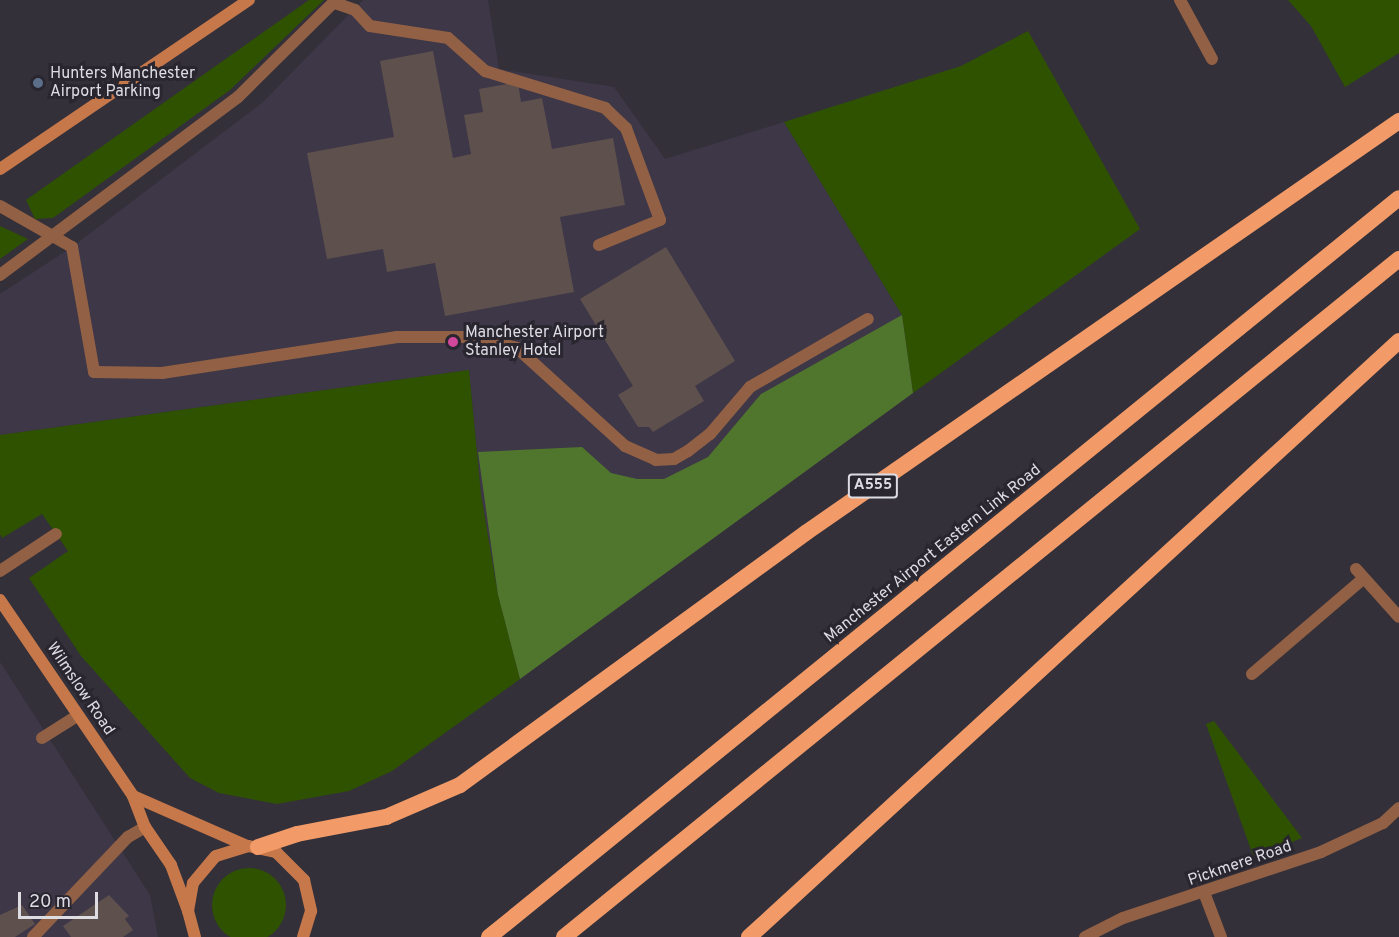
<!DOCTYPE html>
<style>
body{margin:0}
#map{position:relative;width:1399px;height:937px;overflow:hidden;background:#33303a;font-family:Overpass,sans-serif}
div>[style]{position:absolute}
.built>*{inset:0;background:#3d3747}
.green>*{inset:0;background:#2f5201}
.round{border-radius:50%}
.forest>*{inset:0;background:#50762d}
.building>*{inset:0;background:#5e504d}
.service>*{height:12px;margin:-6px;padding:0 6px;transform-origin:6px;border-radius:6px;background:#926044}
.minor>*{height:12px;margin:-6px;padding:0 6px;transform-origin:6px;border-radius:6px;background:#926044}
.secondary>*{height:12px;margin:-6px;padding:0 6px;transform-origin:6px;border-radius:6px;background:#c7784a}
.trunk>*{height:16px;margin:-8px;padding:0 8px;transform-origin:8px;border-radius:8px;background:#f29b68}
.dots>*{width:16px;height:16px;translate:-50% -50%;box-sizing:border-box;border:3px solid #292630;border-radius:50%}
span{translate:-50% -50%;white-space:nowrap;text-align:center;line-height:1.15;-webkit-text-stroke:6px #292630;paint-order:stroke}
.shield-label span{padding:2px 4px;background:#292630;border:2px solid;border-radius:4px;-webkit-text-stroke-width:0}
.shield-label{font-size:15px;color:#dedce3;font-weight:700}
.poi-label{font-size:16px;color:#dedce3}
.left{translate:0 -50%;text-align:left}
.street-label{font-size:16px;color:#dedce3}
.scale{position:absolute;left:18px;top:892px;width:80px;height:27px;box-sizing:border-box;border:3px solid #dedce3;border-top:0;padding-left:8px;font-size:18px;line-height:21px;white-space:nowrap;color:#dedce3;-webkit-text-stroke:4px #292630;paint-order:stroke}
</style>
<div id="map">
<div class="built">
<div style="clip-path:polygon(363px 0,488px 0,499px 69px,614px 87px,665px 159px,784px 122px,902px 315px,913px 393px,520px 679px,498px 595px,481px 494px,469px 370px,0 435px,0 294px,72px 247px,262px 103px)"></div>
<div style="clip-path:polygon(0 662px,150px 895px,158px 937px,0 937px)"></div>
</div>
<div class="green">
<div style="clip-path:polygon(309px 0,324px 0,230px 90px,53px 218px,35px 219px,26px 200px)"></div>
<div style="clip-path:polygon(1288px 0,1399px 0,1399px 53px,1345px 87px,1311px 26px)"></div>
<div style="clip-path:polygon(1028px 31px,1140px 229px,913px 393px,902px 315px,784px 122px,961px 66px)"></div>
<div style="clip-path:polygon(0 226px,28px 239px,0 259px)"></div>
<div style="clip-path:polygon(469px 370px,481px 494px,498px 595px,520px 679px,392px 771px,349px 791px,277px 804px,219px 793px,190px 778px,81px 656px,29px 578px,68px 551px,42px 514px,2px 538px,0 534px,0 435px)"></div>
<div style="clip-path:polygon(1214px 721px,1302px 838px,1254px 858px,1206px 724px)"></div>
<div class="round" style="left:212px;top:868px;width:74px;height:74px"></div>
</div>
<div class="forest">
<div style="clip-path:polygon(902px 315px,913px 393px,520px 679px,498px 595px,478px 452px,582px 447px,611px 473px,637px 479px,664px 479px,708px 457px,761px 394px)"></div>
</div>
<div class="building">
<div style="clip-path:polygon(433px 51px,453px 158px,471px 154px,464px 115px,483px 112px,479px 89px,518px 82px,521px 102px,542px 98px,552px 149px,613px 138px,625px 205px,560px 217px,574px 292px,445px 316px,435px 263px,387px 272px,383px 249px,327px 259px,307px 153px,394px 137px,380px 61px)"></div>
<div style="clip-path:polygon(666px 247px,735px 361px,695px 386px,704px 401px,653px 432px,649px 427px,638px 427px,618px 395px,633px 386px,580px 299px)"></div>
<div style="clip-path:polygon(109px 895px,129px 916px,125px 919px,133px 930px,123px 937px,71px 937px,63px 926px)"></div>
<div style="clip-path:polygon(22px 905px,35px 924px,15px 937px,0 937px,0 915px)"></div>
</div>
<div class="service">
<div style="left:1180px;top:0;width:67px;rotate:61.5deg"></div>
<div style="left:335px;top:3px;width:21px;rotate:19deg"></div>
<div style="left:355px;top:10px;width:22px;rotate:47deg"></div>
<div style="left:370px;top:26px;width:79px;rotate:8.7deg"></div>
<div style="left:448px;top:38px;width:50px;rotate:41.7deg"></div>
<div style="left:485px;top:71px;width:126px;rotate:17.1deg"></div>
<div style="left:605px;top:108px;width:29px;rotate:44deg"></div>
<div style="left:626px;top:128px;width:98px;rotate:69.7deg"></div>
<div style="left:660px;top:220px;width:66px;rotate:157.7deg"></div>
<div style="left:0;top:206px;width:83px;rotate:29.7deg"></div>
<div style="left:72px;top:247px;width:127px;rotate:80deg"></div>
<div style="left:94px;top:372px;width:68px;rotate:0.8deg"></div>
<div style="left:162px;top:373px;width:238px;rotate:-8.7deg"></div>
<div style="left:397px;top:337px;width:76px"></div>
<div style="left:473px;top:337px;width:45px;rotate:14deg"></div>
<div style="left:517px;top:348px;width:146px;rotate:42.2deg"></div>
<div style="left:625px;top:446px;width:34px;rotate:24deg"></div>
<div style="left:656px;top:460px;width:18px;rotate:-3deg"></div>
<div style="left:674px;top:459px;width:16px;rotate:-30deg"></div>
<div style="left:688px;top:451px;width:28px;rotate:-38deg"></div>
<div style="left:710px;top:434px;width:62px;rotate:-49.6deg"></div>
<div style="left:750px;top:387px;width:136px;rotate:-30deg"></div>
<div style="left:0;top:275px;width:297px;rotate:-36.8deg"></div>
<div style="left:238px;top:97px;width:138px;rotate:-44.7deg"></div>
<div style="left:0;top:571px;width:67px;rotate:-33.5deg"></div>
<div style="left:1252px;top:674px;width:146px;rotate:-40.6deg"></div>
<div style="left:42px;top:738px;width:41px;rotate:-32.2deg"></div>
<div style="left:33px;top:937px;width:138px;rotate:-46.5deg"></div>
<div style="left:128px;top:837px;width:20px;rotate:-30deg"></div>
</div>
<div class="minor">
<div style="left:1356px;top:569px;width:64px;rotate:48.1deg"></div>
<div style="left:1205px;top:895px;width:45px;rotate:69.1deg"></div>
<div style="left:1085px;top:937px;width:42px;rotate:-26.6deg"></div>
<div style="left:1123px;top:918px;width:209px;rotate:-18.4deg"></div>
<div style="left:1321px;top:852px;width:68px;rotate:-25.1deg"></div>
<div style="left:1383px;top:823px;width:22px;rotate:-43deg"></div>
</div>
<div class="secondary">
<div style="left:0;top:169px;width:301px;rotate:-34.2deg"></div>
<div style="left:0;top:600px;width:237px;rotate:55.8deg"></div>
<div style="left:133px;top:796px;width:33px;rotate:69deg"></div>
<div style="left:145px;top:827px;width:46px;rotate:55.6deg"></div>
<div style="left:171px;top:865px;width:49px;rotate:69.7deg"></div>
<div style="left:133px;top:796px;width:124px;rotate:23.7deg"></div>
<div style="left:195px;top:937px;width:27px;rotate:-105deg"></div>
<div style="left:188px;top:911px;width:28px;rotate:-80deg"></div>
<div style="left:193px;top:883px;width:35px;rotate:-50deg"></div>
<div style="left:216px;top:856px;width:34px;rotate:-17deg"></div>
<div style="left:248px;top:846px;width:29px;rotate:12deg"></div>
<div style="left:276px;top:852px;width:40px;rotate:45deg"></div>
<div style="left:304px;top:880px;width:32px;rotate:77deg"></div>
<div style="left:311px;top:911px;width:27px;rotate:107deg"></div>
</div>
<div class="trunk">
<div style="left:258px;top:847px;width:41px;rotate:-18.4deg"></div>
<div style="left:297px;top:834px;width:91px;rotate:-10.8deg"></div>
<div style="left:386px;top:817px;width:81px;rotate:-23.4deg"></div>
<div style="left:460px;top:785px;width:429px;rotate:-36.1deg"></div>
<div style="left:807px;top:532px;width:721px;rotate:-34.77deg"></div>
<div style="left:489px;top:937px;width:1172px;rotate:-39.08deg"></div>
<div style="left:564px;top:937px;width:1076px;rotate:-39.08deg"></div>
<div style="left:749px;top:937px;width:882px;rotate:-42.52deg"></div>
</div>
<div class="dots">
<div style="left:38px;top:83px;background:#5c6f8a"></div>
<div style="left:453px;top:342px;background:#d1479c"></div>
</div>
<div class="shield-label">
<span style="left:873px;top:486px">A555</span>
</div>
<div class="poi-label">
<span class="left" style="left:50px;top:83px">Hunters Manchester<br>Airport Parking</span>
<span class="left" style="left:465px;top:342px">Manchester Airport<br>Stanley Hotel</span>
</div>
<div class="street-label">
<span style="left:933px;top:554px;rotate:-39deg">Manchester Airport Eastern Link Road</span>
<span style="left:80px;top:689px;rotate:56deg">Wilmslow Road</span>
<span style="left:1240px;top:864px;rotate:-19deg">Pickmere Road</span>
</div>
<div class="scale">20 m</div>
</div>
